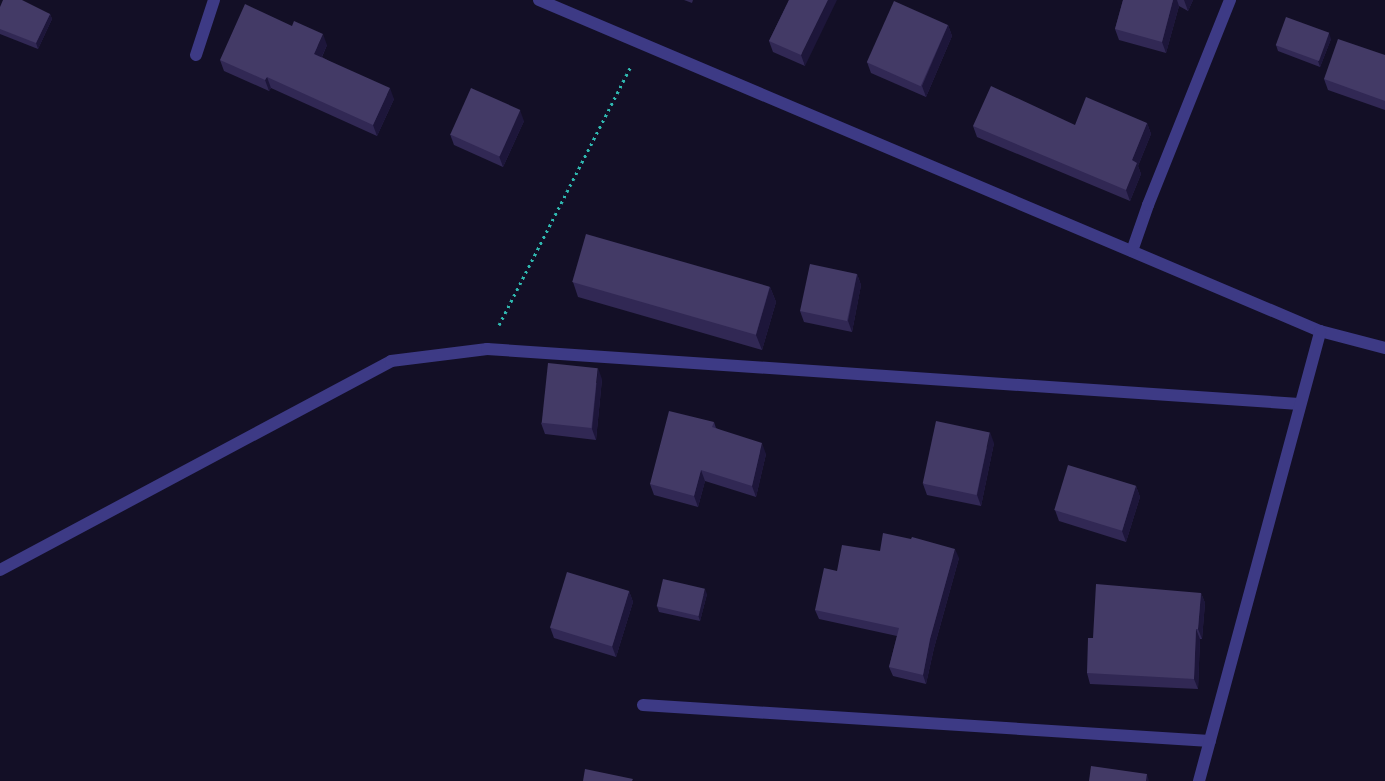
<!DOCTYPE html>
<style>
body{margin:0}
#map{position:relative;width:1385px;height:781px;overflow:hidden;background:#130f26;font-family:"Varela Round",sans-serif}
div>[style]{position:absolute}
.path>*{height:3px;margin-top:-1.5px;transform-origin:0;background:repeating-linear-gradient(90deg,#2fb8b0 0 2.5px,transparent 0 6.5px)}
.lane>*{height:12px;margin:-6px;padding:0 6px;transform-origin:6px;border-radius:6px;background:#3d3a85}
.street>*{height:12px;margin:-6px;padding:0 6px;transform-origin:6px;border-radius:6px;background:#3d3a85}
.wall>*{inset:0;background:#312854}
.shaded-wall>*{inset:0;background:#1d163a}
.building>*{inset:0;background:#433a66;transform-origin:0 0}
span{translate:-50% -50%;white-space:nowrap;text-align:center;line-height:1.15;-webkit-text-stroke:4px #130f26;paint-order:stroke}
</style>
<div id="map">
<div class="path">
<div style="left:499px;top:325px;width:291px;rotate:-63deg"></div>
</div>
<div class="lane">
<div style="left:196px;top:55px;width:58px;rotate:-71.9deg"></div>
<div style="left:0;top:570px;width:443px;rotate:-28.1deg"></div>
<div style="left:391px;top:361px;width:97px;rotate:-7.1deg"></div>
<div style="left:487px;top:349px;width:814px;rotate:3.87deg"></div>
</div>
<div class="street">
<div style="left:539px;top:0;width:848px;rotate:22.97deg"></div>
<div style="left:1320px;top:331px;width:67px;rotate:14.7deg"></div>
<div style="left:1132px;top:251px;width:49px;rotate:-70.8deg"></div>
<div style="left:1148px;top:205px;width:221px;rotate:-68.2deg"></div>
<div style="left:643px;top:705px;width:568px;rotate:3.63deg"></div>
<div style="left:1199px;top:781px;width:466px;rotate:-74.9deg"></div>
</div>
<div class="wall">
<div style="clip-path:polygon(684px 0,693px 0,692px 3px)"></div>
<div style="clip-path:polygon(789px 0,805px 66px,773px 52px,769px 41px)"></div>
<div style="clip-path:polygon(1123px 0,1193px 0,1188px 11px,1179px 6px,1166px 53px,1119px 40px,1115px 29px)"></div>
<div style="clip-path:polygon(0 7px,50px 14px,52px 19px,38px 49px,0 34px)"></div>
<div style="clip-path:polygon(948px 25px,952px 36px,926px 97px,871px 73px,867px 62px)"></div>
<div style="clip-path:polygon(1331px 39px,1320px 67px,1278px 51px,1276px 45px)"></div>
<div style="clip-path:polygon(327px 45px,322px 57px,394px 99px,377px 136px,271px 88px,269px 91px,224px 71px,220px 60px)"></div>
<div style="clip-path:polygon(1385px 55px,1385px 110px,1328px 90px,1324px 79px)"></div>
<div style="clip-path:polygon(524px 121px,503px 167px,454px 145px,450px 134px)"></div>
<div style="clip-path:polygon(1147px 123px,1151px 134px,1138px 166px,1141px 174px,1130px 201px,977px 137px,973px 126px,1075px 125px)"></div>
<div style="clip-path:polygon(857px 274px,861px 285px,852px 332px,804px 322px,800px 311px)"></div>
<div style="clip-path:polygon(573px 282px,770px 287px,776px 302px,762px 350px,578px 297px)"></div>
<div style="clip-path:polygon(602px 379px,596px 440px,545px 434px,541px 423px)"></div>
<div style="clip-path:polygon(714px 422px,716px 428px,766px 454px,756px 497px,705px 481px,698px 507px,654px 495px,650px 484px)"></div>
<div style="clip-path:polygon(994px 443px,981px 506px,927px 495px,923px 484px)"></div>
<div style="clip-path:polygon(1136px 486px,1140px 497px,1126px 542px,1059px 521px,1055px 510px)"></div>
<div style="clip-path:polygon(880px 551px,959px 558px,934px 648px,926px 684px,893px 676px,889px 667px,897px 636px,819px 619px,815px 610px)"></div>
<div style="clip-path:polygon(629px 591px,633px 602px,616px 657px,554px 638px,550px 627px)"></div>
<div style="clip-path:polygon(1201px 593px,1205px 603px,1202px 639px,1200px 639px,1198px 689px,1090px 684px,1087px 673px)"></div>
<div style="clip-path:polygon(707px 594px,700px 621px,659px 612px,657px 606px)"></div>
</div>
<div class="shaded-wall">
<div style="clip-path:polygon(828px 0,837px 0,805px 66px,801px 55px)"></div>
<div style="clip-path:polygon(1173px 0,1177px 0,1179px 6px,1166px 53px,1162px 42px)"></div>
<div style="clip-path:polygon(1184px 0,1193px 0,1188px 11px)"></div>
<div style="clip-path:polygon(50px 14px,52px 19px,38px 49px,36px 43px)"></div>
<div style="clip-path:polygon(948px 25px,952px 36px,926px 97px,922px 86px)"></div>
<div style="clip-path:polygon(1329px 33px,1331px 39px,1320px 67px,1318px 61px)"></div>
<div style="clip-path:polygon(323px 34px,327px 45px,318px 65px,314px 54px)"></div>
<div style="clip-path:polygon(267px 77px,271px 88px,269px 91px,265px 80px)"></div>
<div style="clip-path:polygon(390px 88px,394px 99px,377px 136px,373px 125px)"></div>
<div style="clip-path:polygon(520px 110px,524px 121px,503px 167px,499px 156px)"></div>
<div style="clip-path:polygon(1147px 123px,1151px 134px,1138px 166px,1141px 174px,1130px 201px,1126px 190px,1132px 160px)"></div>
<div style="clip-path:polygon(857px 274px,861px 285px,852px 332px,848px 321px)"></div>
<div style="clip-path:polygon(770px 287px,776px 302px,762px 350px,756px 335px)"></div>
<div style="clip-path:polygon(598px 368px,602px 379px,596px 440px,592px 429px)"></div>
<div style="clip-path:polygon(990px 432px,994px 443px,981px 506px,977px 495px)"></div>
<div style="clip-path:polygon(762px 443px,766px 454px,756px 497px,752px 486px)"></div>
<div style="clip-path:polygon(701px 470px,705px 481px,698px 507px,694px 496px)"></div>
<div style="clip-path:polygon(1136px 486px,1140px 497px,1126px 542px,1122px 531px)"></div>
<div style="clip-path:polygon(955px 549px,959px 558px,934px 648px,926px 684px,923px 675px,930px 639px)"></div>
<div style="clip-path:polygon(705px 589px,707px 594px,700px 621px,698px 615px)"></div>
<div style="clip-path:polygon(629px 591px,633px 602px,616px 657px,612px 646px)"></div>
<div style="clip-path:polygon(1201px 593px,1205px 603px,1202px 639px,1198px 629px)"></div>
<div style="clip-path:polygon(1196px 629px,1200px 639px,1198px 689px,1194px 679px)"></div>
<div style="clip-path:polygon(1147px 774px,1149px 781px,1146px 781px)"></div>
</div>
<div class="building">
<div style="clip-path:polygon(3px 0,22px 0,50px 14px,36px 43px,0 29px,0 7px)"></div>
<div style="clip-path:polygon(789px 0,828px 0,801px 55px,769px 41px)"></div>
<div style="clip-path:polygon(1123px 0,1173px 0,1162px 42px,1115px 29px)"></div>
<div style="left:894px;top:1px;width:59px;height:67px;rotate:24deg"></div>
<div style="clip-path:polygon(245px 4px,292px 26px,294px 21px,323px 34px,314px 54px,390px 88px,373px 125px,267px 77px,265px 80px,220px 60px)"></div>
<div style="left:1286px;top:17px;width:46px;height:30px;rotate:20deg"></div>
<div style="clip-path:polygon(1338px 39px,1385px 55px,1385px 101px,1324px 79px)"></div>
<div style="clip-path:polygon(991px 86px,1075px 125px,1086px 97px,1147px 123px,1132px 160px,1137px 163px,1126px 190px,973px 126px)"></div>
<div style="left:471px;top:88px;width:54px;height:51px;rotate:24deg"></div>
<div style="left:586px;top:234px;width:191px;height:50px;rotate:16deg"></div>
<div style="left:810px;top:264px;width:48px;height:48px;rotate:12deg"></div>
<div style="left:548px;top:363px;width:50px;height:60px;rotate:6deg"></div>
<div style="clip-path:polygon(669px 411px,714px 422px,712px 427px,762px 443px,752px 486px,701px 470px,694px 496px,650px 484px)"></div>
<div style="left:936px;top:421px;width:55px;height:64px;rotate:12deg"></div>
<div style="left:1068px;top:465px;width:71px;height:47px;rotate:17deg"></div>
<div style="clip-path:polygon(883px 533px,911px 539px,912px 537px,955px 549px,930px 639px,923px 675px,889px 667px,899px 628px,815px 610px,824px 568px,837px 571px,842px 545px,880px 551px)"></div>
<div style="left:567px;top:572px;width:65px;height:58px;rotate:17deg"></div>
<div style="left:663px;top:579px;width:43px;height:28px;rotate:13deg"></div>
<div style="clip-path:polygon(1096px 584px,1201px 593px,1198px 629px,1196px 629px,1194px 679px,1087px 673px,1088px 638px,1093px 638px)"></div>
<div style="clip-path:polygon(1091px 766px,1147px 774px,1146px 781px,1089px 781px)"></div>
<div style="clip-path:polygon(585px 769px,633px 779px,632px 781px,583px 781px)"></div>
</div>
</div>
